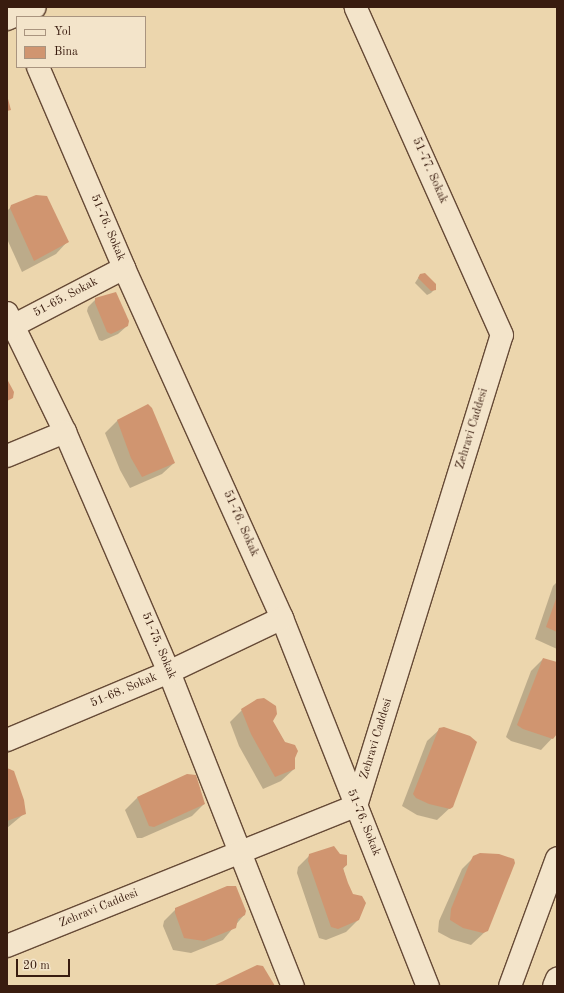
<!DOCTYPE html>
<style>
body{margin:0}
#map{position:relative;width:564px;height:993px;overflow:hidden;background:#ecd6ad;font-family:"Old Standard TT",serif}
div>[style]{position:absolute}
.shadow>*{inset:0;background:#0003}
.building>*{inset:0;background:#d09570}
.roads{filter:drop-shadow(1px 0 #664a36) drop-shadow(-1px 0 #664a36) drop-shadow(0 1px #664a36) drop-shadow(0 -1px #664a36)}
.street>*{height:22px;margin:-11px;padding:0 11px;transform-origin:11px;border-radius:11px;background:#f3e4ca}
.secondary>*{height:22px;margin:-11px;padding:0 11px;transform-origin:11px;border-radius:11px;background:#f3e4ca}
span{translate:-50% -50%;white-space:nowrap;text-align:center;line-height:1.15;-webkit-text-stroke:4px #f3e4ca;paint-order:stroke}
.street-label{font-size:12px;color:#391c0f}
.frame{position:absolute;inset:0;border:8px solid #391c0f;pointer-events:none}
.legend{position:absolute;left:16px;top:16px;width:130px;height:52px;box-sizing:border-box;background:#f3e4ca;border:1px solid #a9947f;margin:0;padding:5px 7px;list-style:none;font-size:12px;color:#391c0f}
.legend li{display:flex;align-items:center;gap:8px;height:20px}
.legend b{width:20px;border:1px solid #a9947f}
.scale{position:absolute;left:16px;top:959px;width:54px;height:18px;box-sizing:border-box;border:2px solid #391c0f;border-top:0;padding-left:5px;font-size:12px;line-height:14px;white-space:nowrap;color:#391c0f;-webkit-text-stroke:3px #f3e4ca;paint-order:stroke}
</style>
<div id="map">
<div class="shadow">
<div style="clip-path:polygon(12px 206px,67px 242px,56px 254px,22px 272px,7px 239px,7px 211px)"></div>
<div style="clip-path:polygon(420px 275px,435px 289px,431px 293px,427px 295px,415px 283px)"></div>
<div style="clip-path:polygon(96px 299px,127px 326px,118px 334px,102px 341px,99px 340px,87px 311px,88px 307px)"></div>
<div style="clip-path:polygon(148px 405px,174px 463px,162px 474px,130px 488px,120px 470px,105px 433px,117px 421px)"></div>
<div style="clip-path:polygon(557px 582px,557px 649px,535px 639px,553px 586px)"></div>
<div style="clip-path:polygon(543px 659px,557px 663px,557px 733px,541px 750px,511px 741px,506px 737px,531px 671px)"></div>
<div style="clip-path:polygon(242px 710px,272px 721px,294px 758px,294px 769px,281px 781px,263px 789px,239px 746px,230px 722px)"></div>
<div style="clip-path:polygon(440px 729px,452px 806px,437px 820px,417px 815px,402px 806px,427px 741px)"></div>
<div style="clip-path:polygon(10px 769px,23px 801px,25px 813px,7px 828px,7px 770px)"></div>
<div style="clip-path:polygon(137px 798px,204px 804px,192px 816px,142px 838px,137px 838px,125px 810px)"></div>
<div style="clip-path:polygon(310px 855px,346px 865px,343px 869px,358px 920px,346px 932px,326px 940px,319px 938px,297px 873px,298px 867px)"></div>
<div style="clip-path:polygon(474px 857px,487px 930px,471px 945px,451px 939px,438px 932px,439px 921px,462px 869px)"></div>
<div style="clip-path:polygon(176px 909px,244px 915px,223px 940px,191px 953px,173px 950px,163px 926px,164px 921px)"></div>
</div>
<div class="building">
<div style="clip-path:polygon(7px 95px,11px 110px,7px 111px)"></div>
<div style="clip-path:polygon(36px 195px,47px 196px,69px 242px,34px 261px,10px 208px,11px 205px)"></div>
<div style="clip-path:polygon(425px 273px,436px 284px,436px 290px,431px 291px,418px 278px,420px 274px)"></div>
<div style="clip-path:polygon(116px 292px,129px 321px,128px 326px,111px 334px,107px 332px,95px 303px,95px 298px)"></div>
<div style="clip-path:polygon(7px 379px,14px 392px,13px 398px,7px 401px)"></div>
<div style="clip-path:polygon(148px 404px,152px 408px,175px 463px,142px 477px,131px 458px,117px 420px)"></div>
<div style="clip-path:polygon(557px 596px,557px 632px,546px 627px)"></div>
<div style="clip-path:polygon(543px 658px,557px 662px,557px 734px,553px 739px,523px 729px,517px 725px)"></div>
<div style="clip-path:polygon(264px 698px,276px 706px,277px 714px,273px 721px,285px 742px,295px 745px,298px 751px,295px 758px,295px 769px,275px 777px,251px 734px,241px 709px,257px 699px)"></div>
<div style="clip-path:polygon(444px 727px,470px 736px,477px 742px,453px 807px,450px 809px,429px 804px,416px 798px,413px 794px,439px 728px)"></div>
<div style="clip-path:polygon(7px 768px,14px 771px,24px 800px,26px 814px,7px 821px)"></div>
<div style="clip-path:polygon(187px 774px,196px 775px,205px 804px,154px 827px,149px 826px,137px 797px)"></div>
<div style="clip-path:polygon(334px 846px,340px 854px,347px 855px,347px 865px,343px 868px,348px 883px,353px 894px,362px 896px,366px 903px,359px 920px,338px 929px,331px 927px,308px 861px,309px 854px)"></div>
<div style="clip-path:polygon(480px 853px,499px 854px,514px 859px,515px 863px,488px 931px,483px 933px,463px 928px,450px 920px,451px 909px,468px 867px,473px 856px)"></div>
<div style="clip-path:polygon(227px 886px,236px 886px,246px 911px,245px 915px,238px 919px,236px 928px,204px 941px,184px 938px,175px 913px,175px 908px)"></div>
<div style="clip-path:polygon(257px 965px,263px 966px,275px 986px,213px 986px)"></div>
</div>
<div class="roads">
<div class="street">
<div style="left:7px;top:19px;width:30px;rotate:-23deg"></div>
<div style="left:38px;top:67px;width:219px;rotate:66.8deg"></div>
<div style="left:124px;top:268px;width:384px;rotate:65.7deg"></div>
<div style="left:282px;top:618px;width:396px;rotate:68.4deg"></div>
<div style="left:7px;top:313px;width:132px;rotate:64deg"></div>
<div style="left:65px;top:432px;width:262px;rotate:66.6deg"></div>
<div style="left:169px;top:672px;width:338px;rotate:68.5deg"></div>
<div style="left:7px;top:329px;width:132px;rotate:-27.5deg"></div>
<div style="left:7px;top:456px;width:63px;rotate:-22.5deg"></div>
<div style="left:7px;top:740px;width:176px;rotate:-22.8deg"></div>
<div style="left:169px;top:672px;width:125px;rotate:-25.5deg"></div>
<div style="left:7px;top:946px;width:376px;rotate:-21.9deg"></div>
<div style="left:356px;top:806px;width:493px;rotate:-72.8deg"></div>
<div style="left:502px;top:335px;width:359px;rotate:-114.1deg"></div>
</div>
<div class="secondary">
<div style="left:510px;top:986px;width:136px;rotate:-69.8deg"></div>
<div style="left:554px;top:986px;width:8px;rotate:-67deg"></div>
</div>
</div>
<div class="street-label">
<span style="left:429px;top:171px;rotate:66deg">51-77. Sokak</span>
<span style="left:107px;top:228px;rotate:67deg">51-76. Sokak</span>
<span style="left:66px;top:298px;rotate:-28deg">51-65. Sokak</span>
<span style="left:473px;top:429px;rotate:-73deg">Zehravi Caddesi</span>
<span style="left:240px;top:524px;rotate:66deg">51-76. Sokak</span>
<span style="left:158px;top:646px;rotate:67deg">51-75. Sokak</span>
<span style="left:124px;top:691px;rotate:-23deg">51-68. Sokak</span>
<span style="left:377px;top:739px;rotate:-73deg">Zehravi Caddesi</span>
<span style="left:363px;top:823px;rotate:68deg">51-76. Sokak</span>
<span style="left:99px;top:909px;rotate:-22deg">Zehravi Caddesi</span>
</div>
<div class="frame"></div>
<ul class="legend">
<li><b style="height:5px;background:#f3e4ca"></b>Yol</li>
<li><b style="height:11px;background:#d09570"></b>Bina</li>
</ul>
<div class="scale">20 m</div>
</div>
